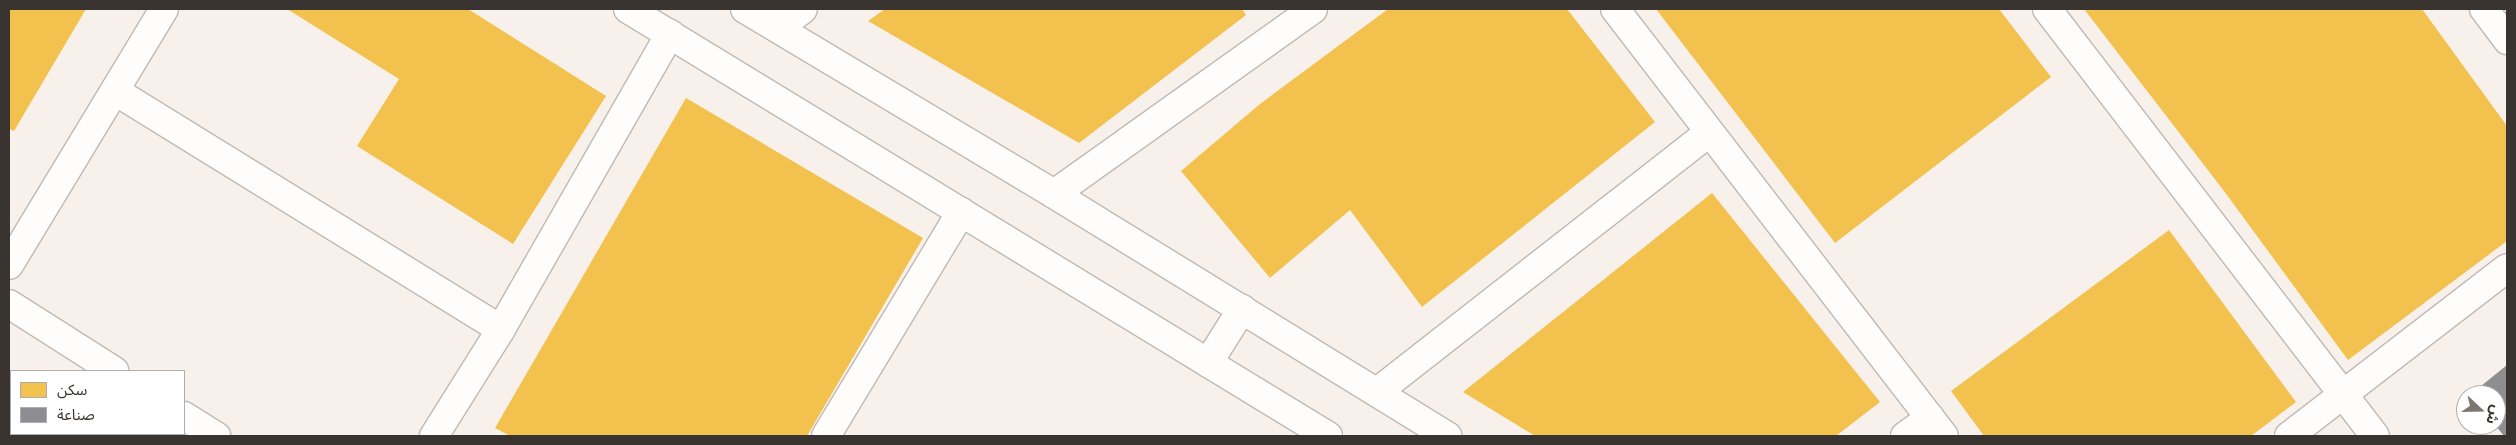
<!DOCTYPE html>
<meta charset="utf-8">
<style>
body{margin:0}
#map{position:relative;width:2516px;height:445px;overflow:hidden;background:#f8f1eb;font-family:Montserrat,"Noto Sans Arabic",sans-serif}
div>[style]{position:absolute}
.homes>*{inset:0;background:#f2c14e}
.industry>*{inset:0;background:#8d8d92}
.roads{filter:drop-shadow(1px 0 #bfb9b5) drop-shadow(-1px 0 #bfb9b5) drop-shadow(0 1px #bfb9b5) drop-shadow(0 -1px #bfb9b5)}
.street>*{height:28px;margin:-14px;padding:0 14px;transform-origin:14px;border-radius:14px;background:#fefdfc}
span{translate:-50% -50%;white-space:nowrap;text-align:center;line-height:1.15;-webkit-text-stroke:5px #fff;paint-order:stroke}
.frame{position:absolute;inset:0;border:10px solid #393430;pointer-events:none}
.legend{position:absolute;left:10px;top:370px;width:175px;height:65px;box-sizing:border-box;background:#fff;border:1px solid #b0aeac;margin:0;padding:6px 9px;list-style:none;font-size:15px;color:#393430}
.legend li{display:flex;align-items:center;gap:10px;height:25px}
.legend b{width:25px;border:1px solid #b0aeac}
.north{position:absolute;left:2456px;top:385px;width:50px;height:50px;box-sizing:border-box;background:#fff;border:1px solid #b0aeac;border-radius:50%;rotate:111deg;font-size:14px;font-weight:700;line-height:20px;text-align:center;color:#393430}
.north::after{content:'';display:block;margin:auto;width:18px;height:22px;background:#7c7671;clip-path:polygon(50% 0,100% 100%,50% 72%,0 100%)}
</style>
<div id="map">
<div class="homes">
<div style="clip-path:polygon(9px 9px,86px 9px,14px 131px,9px 129px)"></div>
<div style="clip-path:polygon(287px 9px,468px 9px,606px 96px,513px 244px,357px 146px,399px 79px)"></div>
<div style="clip-path:polygon(885px 9px,1242px 9px,1246px 15px,1079px 143px,868px 21px)"></div>
<div style="clip-path:polygon(1388px 9px,1567px 9px,1655px 122px,1422px 307px,1350px 210px,1270px 278px,1181px 171px,1260px 104px)"></div>
<div style="clip-path:polygon(1656px 9px,1999px 9px,2051px 77px,1835px 243px)"></div>
<div style="clip-path:polygon(2084px 9px,2422px 9px,2507px 126px,2507px 241px,2348px 360px,2224px 191px)"></div>
<div style="clip-path:polygon(686px 98px,923px 238px,807px 436px,510px 436px,495px 428px)"></div>
<div style="clip-path:polygon(1712px 193px,1880px 402px,1836px 436px,1535px 436px,1463px 392px)"></div>
<div style="clip-path:polygon(2169px 230px,2296px 402px,2251px 436px,1984px 436px,1951px 391px)"></div>
</div>
<div class="industry">
<div style="clip-path:polygon(2507px 365px,2507px 436px,2504px 436px,2496px 426px,2496px 395px,2470px 395px)"></div>
</div>
<div class="roads">
<div class="street">
<div style="left:628px;top:9px;width:820px;rotate:31.38deg"></div>
<div style="left:745px;top:9px;width:360px;rotate:30.9deg"></div>
<div style="left:1054px;top:194px;width:462px;rotate:31.6deg"></div>
<div style="left:1615px;top:9px;width:539px;rotate:52.39deg"></div>
<div style="left:2047px;top:9px;width:538px;rotate:52.47deg"></div>
<div style="left:2484px;top:9px;width:39px;rotate:53deg"></div>
<div style="left:769px;top:14px;width:17px;rotate:57deg"></div>
<div style="left:778px;top:28px;width:31px;rotate:-37deg"></div>
<div style="left:115px;top:91px;width:453px;rotate:31.7deg"></div>
<div style="left:1054px;top:194px;width:318px;rotate:-35.5deg"></div>
<div style="left:9px;top:265px;width:299px;rotate:-58.8deg"></div>
<div style="left:9px;top:304px;width:125px;rotate:32.5deg"></div>
<div style="left:1208px;top:363px;width:64px;rotate:-57.8deg"></div>
<div style="left:1377px;top:392px;width:421px;rotate:-38deg"></div>
<div style="left:184px;top:416px;width:38px;rotate:32deg"></div>
<div style="left:434px;top:436px;width:126px;rotate:-57.9deg"></div>
<div style="left:501px;top:329px;width:340px;rotate:-60.2deg"></div>
<div style="left:826px;top:436px;width:262px;rotate:-58.9deg"></div>
<div style="left:1905px;top:436px;width:31px;rotate:-36deg"></div>
<div style="left:2289px;top:436px;width:275px;rotate:-37.6deg"></div>
</div>
</div>
<div class="frame"></div>
<ul class="legend">
<li><b style="height:14px;background:#f2c14e"></b>سكن</li>
<li><b style="height:14px;background:#8d8d92"></b>صناعة</li>
</ul>
<div class="north">ش</div>
</div>
